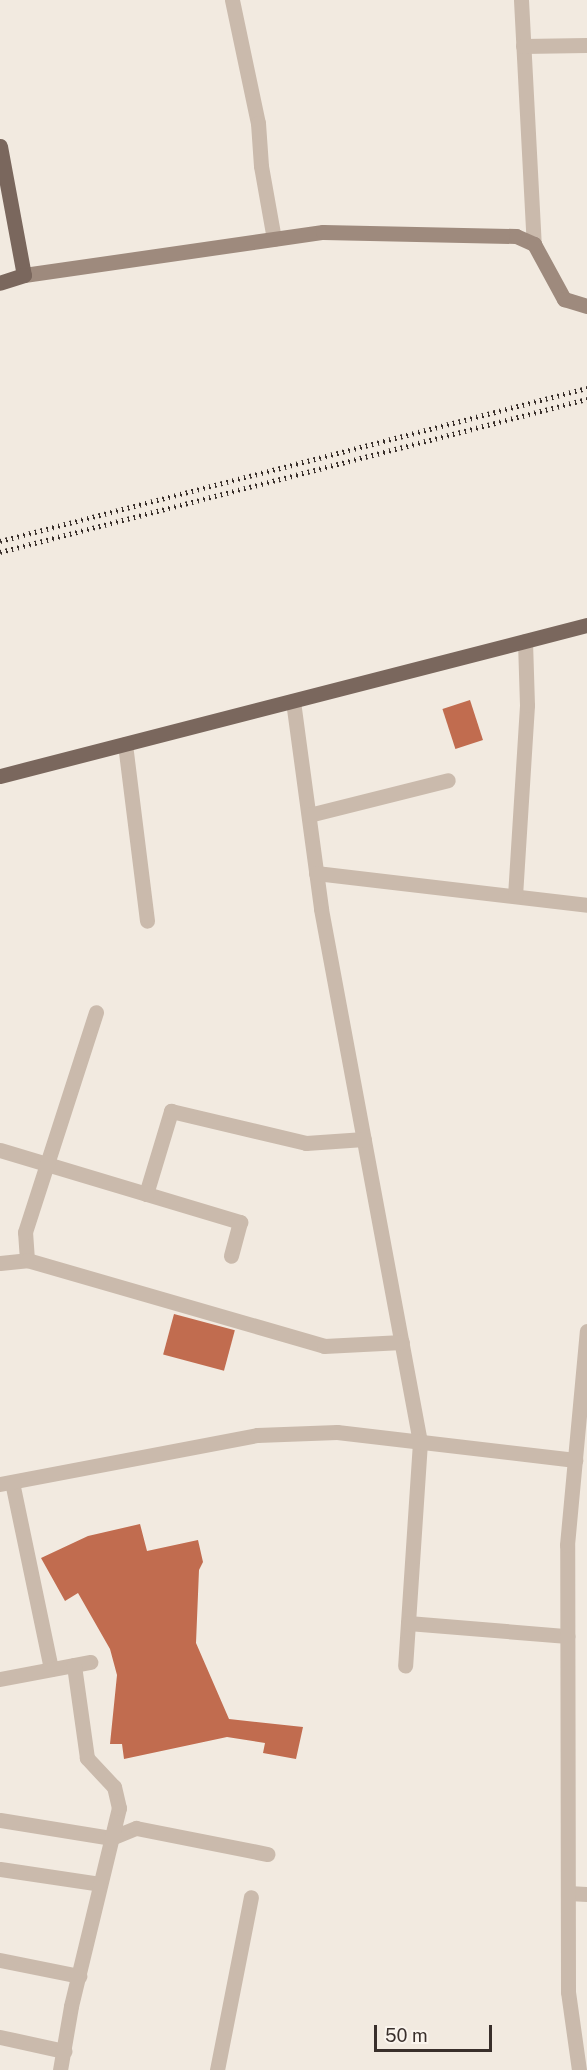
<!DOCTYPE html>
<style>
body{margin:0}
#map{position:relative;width:587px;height:2070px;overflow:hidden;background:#f2eae0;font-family:"Public Sans",sans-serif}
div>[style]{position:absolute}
.building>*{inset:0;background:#c16c4f;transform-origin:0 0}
.minor>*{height:15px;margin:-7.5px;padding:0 7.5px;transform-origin:7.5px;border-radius:7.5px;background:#cabaac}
.secondary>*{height:15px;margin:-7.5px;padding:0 7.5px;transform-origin:7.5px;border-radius:7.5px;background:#9e8a7d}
.primary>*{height:15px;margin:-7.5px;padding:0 7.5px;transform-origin:7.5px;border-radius:7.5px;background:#7a675d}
.rail>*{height:4.5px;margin-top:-2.25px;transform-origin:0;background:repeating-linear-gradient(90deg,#392f2b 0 1.5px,transparent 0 6px)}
span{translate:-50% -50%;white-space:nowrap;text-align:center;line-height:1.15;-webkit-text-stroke:4.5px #faf4ed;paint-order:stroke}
.scale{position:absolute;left:374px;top:2025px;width:118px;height:27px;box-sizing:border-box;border:3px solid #392f2b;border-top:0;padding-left:8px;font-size:18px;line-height:21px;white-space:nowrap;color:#392f2b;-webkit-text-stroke:4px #faf4ed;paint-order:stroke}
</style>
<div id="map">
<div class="building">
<div style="left:470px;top:700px;width:42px;height:29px;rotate:72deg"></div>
<div style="left:174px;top:1314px;width:63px;height:42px;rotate:15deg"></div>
<div style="clip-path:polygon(140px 1524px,147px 1551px,198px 1540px,203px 1562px,199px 1570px,196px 1643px,229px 1719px,303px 1727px,296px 1759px,263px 1753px,265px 1743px,227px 1737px,124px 1759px,122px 1744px,110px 1744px,117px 1675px,110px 1649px,78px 1593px,65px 1601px,41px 1558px,88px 1536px)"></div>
</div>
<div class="minor">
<div style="left:232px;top:0;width:126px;rotate:78.1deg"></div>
<div style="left:258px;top:123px;width:43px;rotate:86deg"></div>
<div style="left:261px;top:166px;width:74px;rotate:79.9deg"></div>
<div style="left:521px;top:0;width:244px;rotate:87deg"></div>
<div style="left:523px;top:46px;width:64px;rotate:-0.9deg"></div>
<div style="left:293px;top:701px;width:210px;rotate:82.3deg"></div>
<div style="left:321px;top:909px;width:542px;rotate:79.48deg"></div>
<div style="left:420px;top:1442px;width:224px;rotate:93.8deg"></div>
<div style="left:125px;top:744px;width:178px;rotate:82.9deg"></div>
<div style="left:309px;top:815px;width:143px;rotate:-14.1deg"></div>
<div style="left:316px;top:873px;width:273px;rotate:6.7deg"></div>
<div style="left:515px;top:896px;width:191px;rotate:-86.4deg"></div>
<div style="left:527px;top:705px;width:64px;rotate:-91.8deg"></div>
<div style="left:0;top:1150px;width:251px;rotate:16.7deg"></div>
<div style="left:240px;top:1222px;width:35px;rotate:105deg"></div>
<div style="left:146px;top:1194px;width:87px;rotate:-73.2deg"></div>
<div style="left:171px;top:1111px;width:139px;rotate:13.3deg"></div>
<div style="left:306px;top:1143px;width:58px;rotate:-3.9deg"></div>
<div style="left:27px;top:1260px;width:28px;rotate:-94deg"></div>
<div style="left:25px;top:1232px;width:231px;rotate:-72.1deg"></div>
<div style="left:0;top:1263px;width:27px;rotate:-6deg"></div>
<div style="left:27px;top:1260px;width:309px;rotate:16.1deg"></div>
<div style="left:324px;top:1346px;width:78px;rotate:-2.9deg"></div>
<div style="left:12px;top:1482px;width:191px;rotate:78.2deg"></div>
<div style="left:0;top:1484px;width:262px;rotate:-10.8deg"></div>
<div style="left:257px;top:1435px;width:80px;rotate:-2.1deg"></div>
<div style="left:337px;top:1432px;width:240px;rotate:6.7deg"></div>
<div style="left:408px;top:1623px;width:160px;rotate:4.7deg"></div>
<div style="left:0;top:1679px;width:92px;rotate:-10.7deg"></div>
<div style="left:0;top:1820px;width:112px;rotate:9.2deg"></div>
<div style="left:111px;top:1838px;width:27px;rotate:-22deg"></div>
<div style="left:136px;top:1828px;width:134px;rotate:11.2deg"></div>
<div style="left:0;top:1869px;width:101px;rotate:8.5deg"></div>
<div style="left:568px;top:1893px;width:19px;rotate:3deg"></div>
<div style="left:0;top:1960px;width:81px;rotate:11.4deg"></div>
<div style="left:0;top:2037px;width:66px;rotate:12.3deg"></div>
<div style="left:60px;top:2070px;width:65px;rotate:-80.2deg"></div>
<div style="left:71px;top:2006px;width:204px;rotate:-76.4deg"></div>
<div style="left:119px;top:1808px;width:22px;rotate:-103deg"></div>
<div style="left:114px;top:1787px;width:40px;rotate:-133deg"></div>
<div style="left:87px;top:1758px;width:94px;rotate:-98deg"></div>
<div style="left:217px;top:2070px;width:176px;rotate:-78.9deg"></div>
<div style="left:579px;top:2070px;width:79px;rotate:-98deg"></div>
<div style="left:568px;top:1992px;width:447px;rotate:-90.1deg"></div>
<div style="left:567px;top:1545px;width:215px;rotate:-84.7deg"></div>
</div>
<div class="secondary">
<div style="left:24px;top:275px;width:302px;rotate:-8.2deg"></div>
<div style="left:323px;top:232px;width:193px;rotate:1.2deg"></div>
<div style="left:516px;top:236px;width:20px;rotate:24deg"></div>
<div style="left:534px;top:244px;width:63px;rotate:61.4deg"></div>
<div style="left:564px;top:299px;width:24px;rotate:17deg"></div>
</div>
<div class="primary">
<div style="left:0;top:146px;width:131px;rotate:79.5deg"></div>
<div style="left:24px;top:275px;width:25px;rotate:162deg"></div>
<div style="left:0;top:776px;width:606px;rotate:-14.43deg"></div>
</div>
<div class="rail">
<div style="left:0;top:541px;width:607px;rotate:-14.61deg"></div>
<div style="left:0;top:552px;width:607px;rotate:-14.61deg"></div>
</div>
<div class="scale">50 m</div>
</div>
